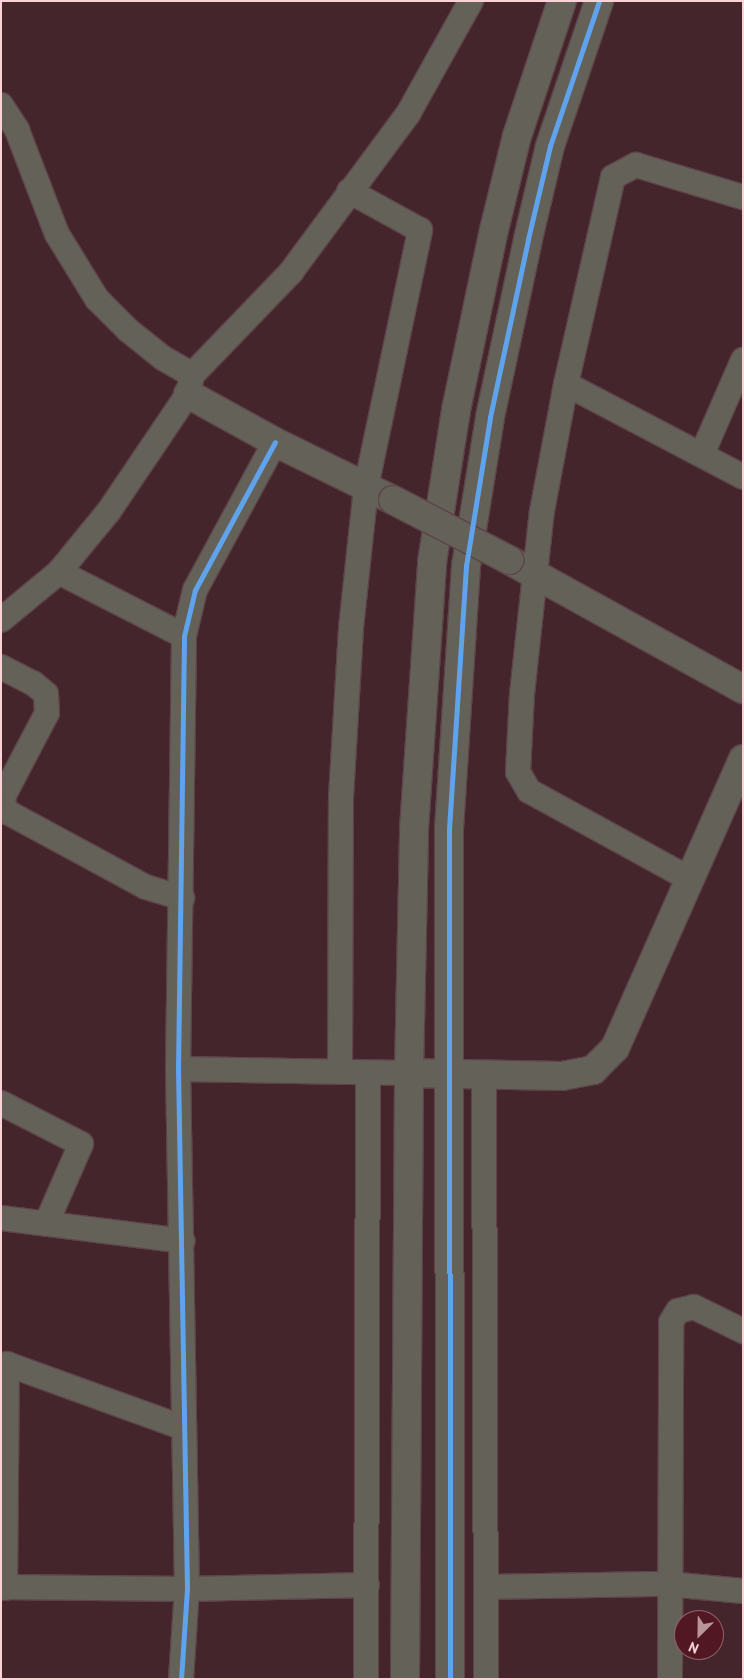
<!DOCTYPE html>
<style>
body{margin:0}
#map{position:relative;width:744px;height:1680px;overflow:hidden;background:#44252c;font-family:"PT Sans",sans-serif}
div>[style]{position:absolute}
.roads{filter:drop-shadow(1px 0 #5e4349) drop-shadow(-1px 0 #5e4349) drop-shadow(0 1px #5e4349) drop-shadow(0 -1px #5e4349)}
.minor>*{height:24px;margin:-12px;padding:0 12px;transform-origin:12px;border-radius:12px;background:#636158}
.tertiary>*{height:28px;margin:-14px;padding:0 14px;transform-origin:14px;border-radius:14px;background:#636158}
.bridges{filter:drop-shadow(1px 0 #5e4349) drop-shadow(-1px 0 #5e4349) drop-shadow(0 1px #5e4349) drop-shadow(0 -1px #5e4349)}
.tertiary-bridge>*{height:28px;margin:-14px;padding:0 14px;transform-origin:14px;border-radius:14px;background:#636158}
.cycleway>*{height:5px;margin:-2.5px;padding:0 2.5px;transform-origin:2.5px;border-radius:2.5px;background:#60a3ed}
span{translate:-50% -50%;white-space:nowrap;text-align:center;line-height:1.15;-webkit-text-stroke:4.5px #511824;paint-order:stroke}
.frame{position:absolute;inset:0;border:2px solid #f9d3d7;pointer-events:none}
.north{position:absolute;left:674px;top:1610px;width:50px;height:50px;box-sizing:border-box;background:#511824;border:1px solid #94636c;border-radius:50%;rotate:203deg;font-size:14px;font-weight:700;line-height:20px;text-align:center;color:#f9d3d7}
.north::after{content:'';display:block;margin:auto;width:18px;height:22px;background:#ba969b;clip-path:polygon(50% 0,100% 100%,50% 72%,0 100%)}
</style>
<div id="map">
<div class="roads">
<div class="minor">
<div style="left:1px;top:105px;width:30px;rotate:57deg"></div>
<div style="left:17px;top:130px;width:111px;rotate:69deg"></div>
<div style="left:57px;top:234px;width:76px;rotate:58.4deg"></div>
<div style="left:97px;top:299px;width:44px;rotate:45deg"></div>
<div style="left:128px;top:330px;width:45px;rotate:38.7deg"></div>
<div style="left:163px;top:358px;width:34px;rotate:30deg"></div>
<div style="left:566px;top:384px;width:200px;rotate:27.7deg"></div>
<div style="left:702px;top:454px;width:103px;rotate:-66.4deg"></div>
<div style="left:59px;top:572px;width:140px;rotate:27.1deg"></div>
<div style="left:1px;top:620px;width:75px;rotate:-39.6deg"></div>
<div style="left:59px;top:572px;width:79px;rotate:-50.7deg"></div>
<div style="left:109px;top:511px;width:141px;rotate:-56deg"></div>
<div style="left:188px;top:394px;width:19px;rotate:-78deg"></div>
<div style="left:192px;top:375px;width:143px;rotate:-46.1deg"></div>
<div style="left:291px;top:272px;width:197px;rotate:-53.5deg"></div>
<div style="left:408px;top:114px;width:129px;rotate:-60.9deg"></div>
<div style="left:1px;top:667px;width:36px;rotate:27deg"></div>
<div style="left:33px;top:683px;width:17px;rotate:40deg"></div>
<div style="left:46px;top:694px;width:19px;rotate:87deg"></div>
<div style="left:47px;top:713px;width:93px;rotate:117.7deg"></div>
<div style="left:4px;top:795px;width:10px;rotate:96deg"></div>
<div style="left:3px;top:805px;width:10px;rotate:53deg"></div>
<div style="left:9px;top:813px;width:156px;rotate:28.4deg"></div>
<div style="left:146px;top:887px;width:38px;rotate:17deg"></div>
<div style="left:688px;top:878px;width:181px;rotate:-151.3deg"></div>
<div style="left:529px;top:791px;width:22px;rotate:-120deg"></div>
<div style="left:518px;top:772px;width:78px;rotate:-87.1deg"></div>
<div style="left:522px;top:694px;width:184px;rotate:-83.8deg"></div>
<div style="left:542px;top:511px;width:129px;rotate:-79.3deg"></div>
<div style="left:566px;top:384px;width:212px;rotate:-77.2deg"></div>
<div style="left:613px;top:177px;width:26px;rotate:-28deg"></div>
<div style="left:636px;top:165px;width:112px;rotate:16.7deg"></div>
<div style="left:178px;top:1069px;width:231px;rotate:1deg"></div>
<div style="left:340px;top:1072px;width:275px;rotate:-89.8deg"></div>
<div style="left:341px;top:797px;width:169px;rotate:-86.6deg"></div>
<div style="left:351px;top:628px;width:142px;rotate:-83.9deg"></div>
<div style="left:366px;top:487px;width:263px;rotate:-78.1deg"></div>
<div style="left:420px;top:230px;width:81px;rotate:-151.2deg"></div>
<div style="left:484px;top:1074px;width:605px;rotate:89.81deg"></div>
<div style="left:1px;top:1103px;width:90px;rotate:27.1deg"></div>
<div style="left:81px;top:1144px;width:87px;rotate:113.6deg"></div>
<div style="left:1px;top:1218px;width:183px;rotate:7.2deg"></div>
<div style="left:1px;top:1587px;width:186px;rotate:0.6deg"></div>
<div style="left:187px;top:1589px;width:180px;rotate:-1.3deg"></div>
<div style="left:488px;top:1587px;width:180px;rotate:-1deg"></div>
<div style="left:668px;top:1584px;width:75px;rotate:5.3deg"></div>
<div style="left:5px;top:1588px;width:224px;rotate:-89.5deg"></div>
<div style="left:7px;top:1364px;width:188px;rotate:19.9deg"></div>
<div style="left:181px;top:1679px;width:90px;rotate:-86.2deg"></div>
<div style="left:187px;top:1589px;width:520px;rotate:-90.99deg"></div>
<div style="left:178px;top:1069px;width:433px;rotate:-89.2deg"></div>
<div style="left:184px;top:636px;width:47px;rotate:-76.6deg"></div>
<div style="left:195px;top:590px;width:168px;rotate:-61.6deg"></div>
<div style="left:366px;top:1679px;width:606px;rotate:-89.81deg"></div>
<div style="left:670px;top:1679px;width:357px;rotate:-89.8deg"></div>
<div style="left:671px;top:1322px;width:13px;rotate:-58deg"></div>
<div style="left:678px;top:1311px;width:16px;rotate:-14deg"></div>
<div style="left:694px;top:1307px;width:55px;rotate:26.1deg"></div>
</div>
<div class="tertiary">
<div style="left:188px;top:394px;width:99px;rotate:28.9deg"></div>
<div style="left:275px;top:442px;width:131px;rotate:26.2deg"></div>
<div style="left:509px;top:560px;width:267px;rotate:28.9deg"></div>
<div style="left:409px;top:1073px;width:153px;rotate:1.1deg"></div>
<div style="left:562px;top:1076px;width:32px;rotate:-11deg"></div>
<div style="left:593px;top:1070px;width:31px;rotate:-45deg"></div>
<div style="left:615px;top:1048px;width:316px;rotate:-66.1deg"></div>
<div style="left:405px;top:1679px;width:606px;rotate:-89.62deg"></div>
<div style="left:409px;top:1073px;width:244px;rotate:-88.8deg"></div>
<div style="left:414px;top:829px;width:268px;rotate:-86.1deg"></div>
<div style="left:432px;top:562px;width:154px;rotate:-81deg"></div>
<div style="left:456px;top:410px;width:184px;rotate:-78.1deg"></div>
<div style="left:494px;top:230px;width:97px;rotate:-76.3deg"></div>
<div style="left:517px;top:136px;width:142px;rotate:-71.6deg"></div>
<div style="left:450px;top:1679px;width:850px;rotate:-90.07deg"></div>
<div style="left:449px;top:829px;width:264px;rotate:-86.3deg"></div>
<div style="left:466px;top:566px;width:151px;rotate:-80.8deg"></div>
<div style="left:490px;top:417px;width:182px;rotate:-77.9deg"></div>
<div style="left:528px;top:239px;width:96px;rotate:-76.7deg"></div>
<div style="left:550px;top:146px;width:153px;rotate:-71.3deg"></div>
</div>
</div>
<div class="bridges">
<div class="tertiary-bridge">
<div style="left:393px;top:500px;width:131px;rotate:27.3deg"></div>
</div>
</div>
<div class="cycleway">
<div style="left:181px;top:1679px;width:90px;rotate:-86.2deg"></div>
<div style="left:187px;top:1589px;width:520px;rotate:-90.99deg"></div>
<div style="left:178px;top:1069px;width:433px;rotate:-89.2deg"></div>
<div style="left:184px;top:636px;width:47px;rotate:-76.6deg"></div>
<div style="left:195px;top:590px;width:168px;rotate:-61.6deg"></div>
<div style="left:450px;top:1679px;width:850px;rotate:-90.07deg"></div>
<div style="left:449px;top:829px;width:264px;rotate:-86.3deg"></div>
<div style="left:466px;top:566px;width:151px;rotate:-80.8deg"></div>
<div style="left:490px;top:417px;width:182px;rotate:-77.9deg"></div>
<div style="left:528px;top:239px;width:96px;rotate:-76.7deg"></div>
<div style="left:550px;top:146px;width:153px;rotate:-71.3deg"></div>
</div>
<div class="frame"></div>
<div class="north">N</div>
</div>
